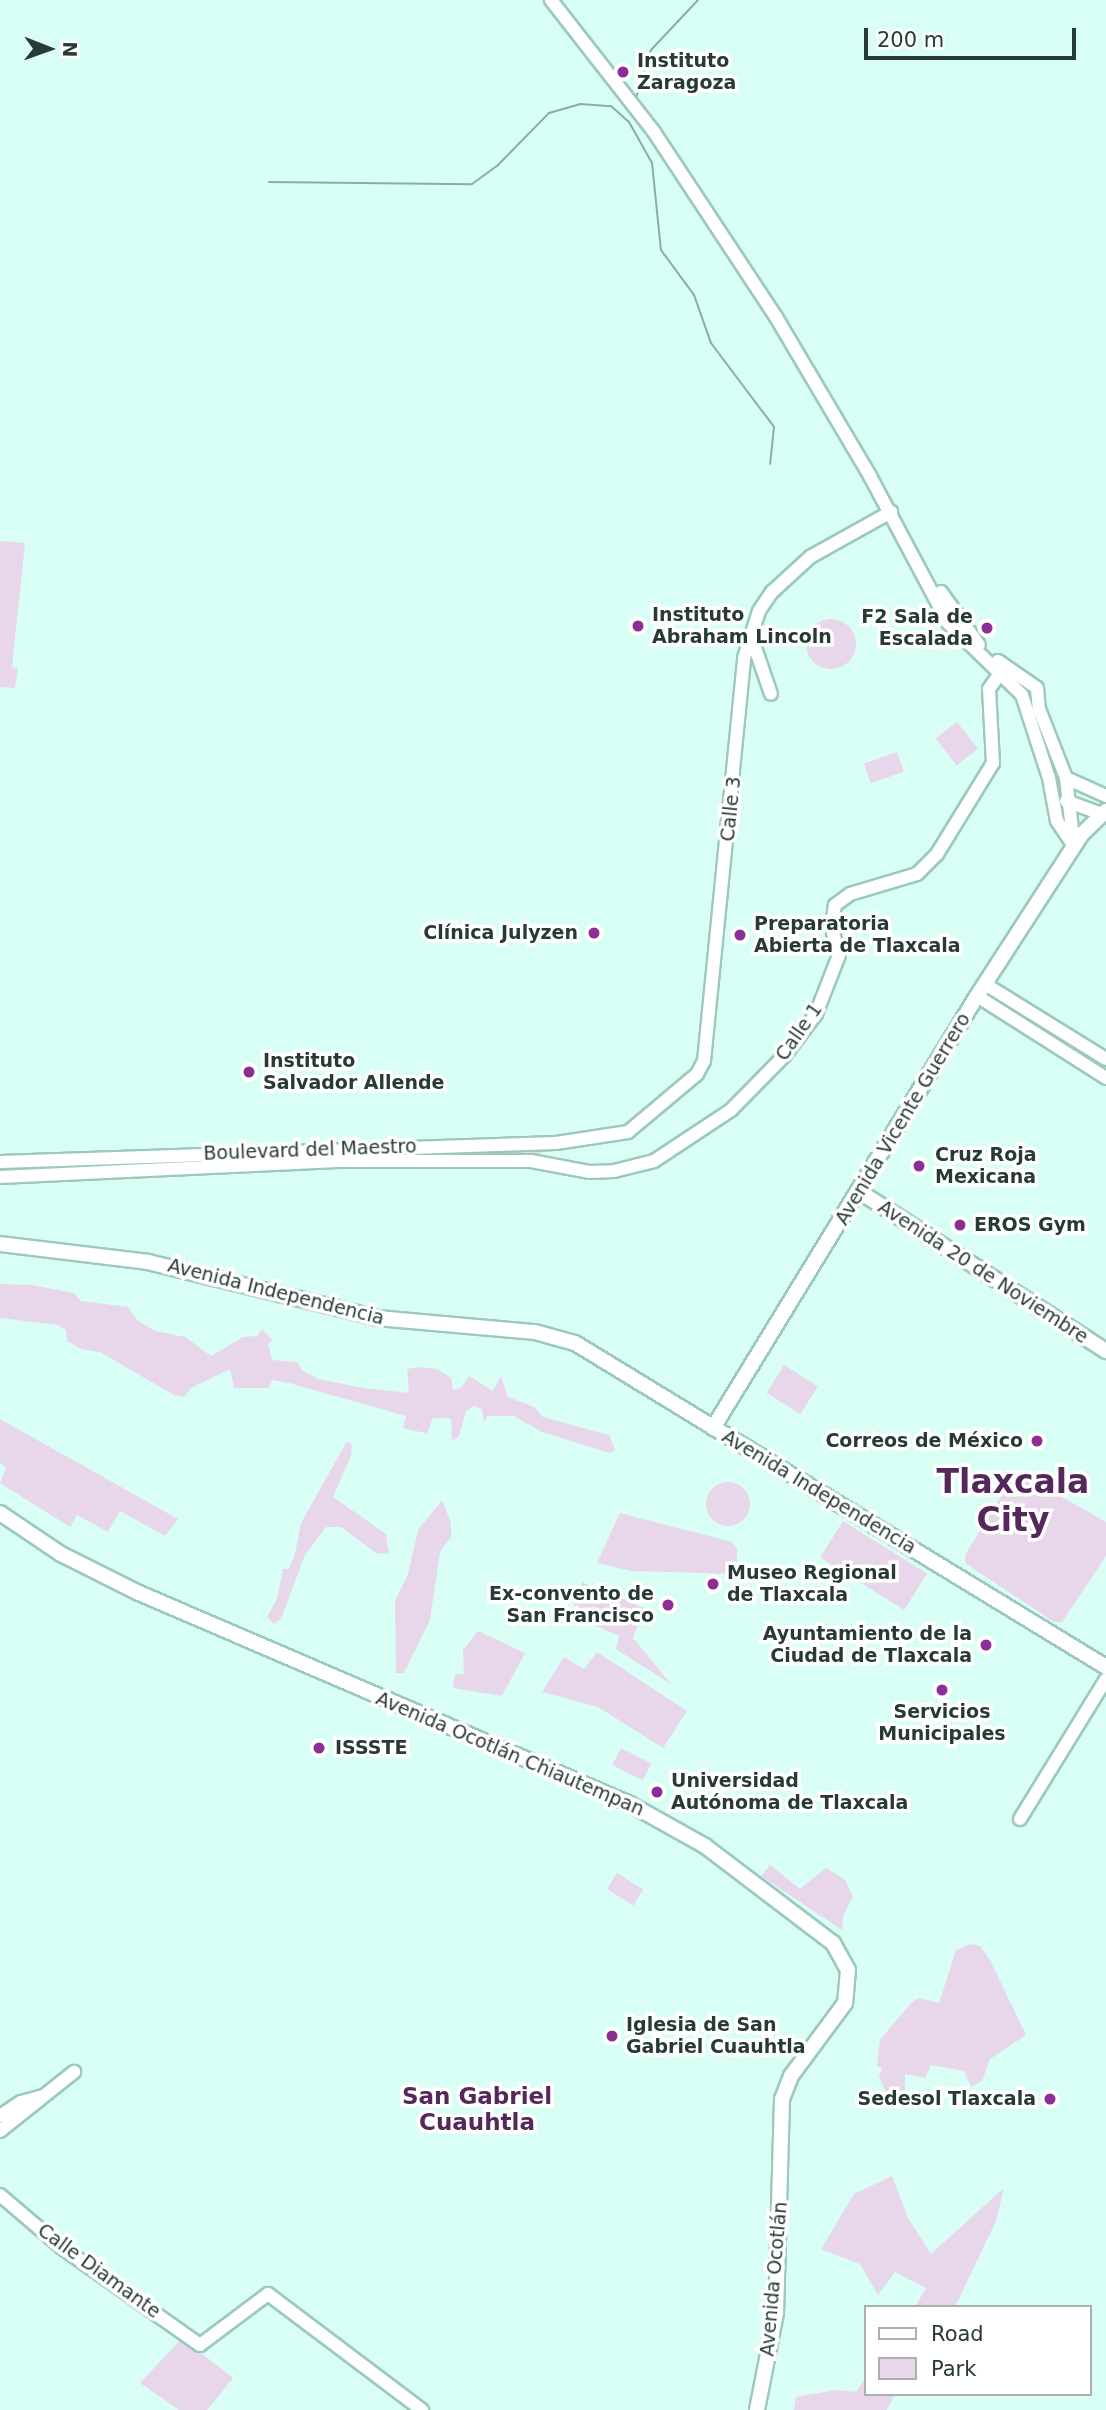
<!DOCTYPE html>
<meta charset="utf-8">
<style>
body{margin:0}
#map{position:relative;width:1106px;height:2410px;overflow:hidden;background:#d9fef5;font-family:"DejaVu Sans",sans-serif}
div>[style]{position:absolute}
.green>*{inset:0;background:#e8d7ea;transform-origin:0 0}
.round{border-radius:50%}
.stream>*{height:2px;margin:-1px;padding:0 1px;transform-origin:1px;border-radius:1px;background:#85afa6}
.roads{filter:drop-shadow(2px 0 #9cc9bf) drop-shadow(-2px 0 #9cc9bf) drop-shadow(0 2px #9cc9bf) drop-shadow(0 -2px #9cc9bf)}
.secondary>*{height:12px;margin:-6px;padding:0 6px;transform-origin:6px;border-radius:6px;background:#fff}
.primary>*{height:14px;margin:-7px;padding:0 7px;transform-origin:7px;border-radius:7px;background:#fff}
.dots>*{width:19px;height:19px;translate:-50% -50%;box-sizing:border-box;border:4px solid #fff;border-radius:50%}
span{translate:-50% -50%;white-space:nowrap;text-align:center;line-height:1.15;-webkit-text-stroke:7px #fff;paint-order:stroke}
.poi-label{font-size:19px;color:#283a36;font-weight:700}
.left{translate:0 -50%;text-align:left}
.right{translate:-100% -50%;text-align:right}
.street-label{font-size:19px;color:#283a36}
.quarter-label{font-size:23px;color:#55285b;font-weight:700}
.town-label{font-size:33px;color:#55285b;font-weight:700}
.legend{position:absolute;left:864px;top:2305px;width:228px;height:91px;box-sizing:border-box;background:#fff;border:2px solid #a9b0af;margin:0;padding:9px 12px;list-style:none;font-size:21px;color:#283a36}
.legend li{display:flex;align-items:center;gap:14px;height:35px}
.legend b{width:35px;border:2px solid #a9b0af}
.north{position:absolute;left:14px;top:14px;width:70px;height:70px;-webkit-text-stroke:5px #fff;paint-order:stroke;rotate:91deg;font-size:19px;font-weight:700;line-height:28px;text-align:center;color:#283a36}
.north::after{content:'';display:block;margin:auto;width:24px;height:32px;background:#283a36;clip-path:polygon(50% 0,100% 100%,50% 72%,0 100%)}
.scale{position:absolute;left:864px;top:28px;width:212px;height:32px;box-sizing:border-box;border:4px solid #283a36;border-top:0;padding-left:9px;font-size:21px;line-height:24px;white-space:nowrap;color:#283a36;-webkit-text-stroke:5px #fff;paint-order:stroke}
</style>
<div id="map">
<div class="green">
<div style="clip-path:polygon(0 541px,25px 543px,12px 667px,18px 668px,15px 688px,0 687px)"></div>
<div class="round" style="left:806px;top:619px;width:50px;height:50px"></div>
<div style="left:957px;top:722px;width:34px;height:27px;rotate:52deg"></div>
<div style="left:897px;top:752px;width:21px;height:35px;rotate:71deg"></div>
<div style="clip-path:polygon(540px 1145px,543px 1150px,539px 1155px,146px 1163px,0 1173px,0 1164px)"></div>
<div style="clip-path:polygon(0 1284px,32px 1285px,74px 1293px,81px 1301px,128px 1307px,138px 1321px,155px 1331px,185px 1337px,211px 1356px,243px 1337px,257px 1336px,262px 1329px,273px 1341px,268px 1344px,272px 1360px,297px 1362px,303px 1371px,318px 1379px,363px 1388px,409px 1393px,407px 1369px,420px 1367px,437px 1369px,451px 1378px,453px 1390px,461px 1388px,469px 1376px,493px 1391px,501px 1376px,508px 1397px,534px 1407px,543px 1417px,609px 1435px,615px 1450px,610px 1453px,542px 1432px,514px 1416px,487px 1416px,484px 1423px,482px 1409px,474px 1406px,466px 1411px,459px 1436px,452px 1441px,451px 1418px,433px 1418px,427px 1433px,415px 1431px,403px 1428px,406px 1416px,289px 1383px,272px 1380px,269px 1388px,234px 1388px,230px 1369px,191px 1388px,184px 1397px,174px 1395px,100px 1352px,81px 1349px,67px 1341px,66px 1330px,58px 1325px,0 1318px)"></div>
<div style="left:784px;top:1365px;width:40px;height:33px;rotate:32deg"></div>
<div style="clip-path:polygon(0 1419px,178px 1519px,165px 1536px,120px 1511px,108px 1532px,77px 1515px,70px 1527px,0 1483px,6px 1468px,0 1463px)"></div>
<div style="clip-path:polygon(347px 1441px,352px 1445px,351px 1456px,333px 1497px,386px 1534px,389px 1554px,376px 1553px,341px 1527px,326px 1527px,305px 1555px,281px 1619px,274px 1624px,267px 1617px,277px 1599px,283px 1569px,289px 1569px,295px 1554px,301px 1523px)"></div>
<div style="clip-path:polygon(1014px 1475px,1023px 1475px,1106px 1522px,1106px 1556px,1062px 1622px,1054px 1622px,965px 1563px,965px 1555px)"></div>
<div class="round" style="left:706px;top:1482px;width:44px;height:44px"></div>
<div style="clip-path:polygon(442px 1500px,451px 1523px,451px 1537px,440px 1552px,430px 1620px,404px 1673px,396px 1673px,395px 1601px,408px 1574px,418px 1530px)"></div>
<div style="clip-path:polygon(620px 1513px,732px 1542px,737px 1549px,737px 1574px,632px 1571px,597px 1563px)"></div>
<div style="left:843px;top:1521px;width:99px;height:43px;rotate:32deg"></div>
<div style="clip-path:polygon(582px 1582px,644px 1608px,633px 1638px,672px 1685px,616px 1649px,619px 1636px,571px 1615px)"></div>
<div style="clip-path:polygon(478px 1631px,525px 1653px,502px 1696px,453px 1688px,455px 1674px,464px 1674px,463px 1650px)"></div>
<div style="clip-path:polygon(597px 1652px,687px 1711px,663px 1748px,598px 1707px,542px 1692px,564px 1657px,584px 1669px)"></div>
<div style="left:621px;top:1748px;width:34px;height:19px;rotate:27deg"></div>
<div style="clip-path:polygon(770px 1865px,800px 1889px,826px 1868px,845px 1880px,853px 1897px,843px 1916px,842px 1930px,761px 1876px)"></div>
<div style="left:617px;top:1873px;width:31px;height:19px;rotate:32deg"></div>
<div style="clip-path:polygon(970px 1944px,980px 1946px,990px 1960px,1026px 2035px,990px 2059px,982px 2081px,971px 2087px,964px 2071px,931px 2065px,925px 2078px,905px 2074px,905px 2094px,885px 2091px,879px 2076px,882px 2068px,877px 2066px,880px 2040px,911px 2003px,919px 1998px,939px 2003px,956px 1950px)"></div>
<div style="clip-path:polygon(892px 2176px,908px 2218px,931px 2254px,1004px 2188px,996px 2221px,955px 2307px,915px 2307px,926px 2288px,895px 2272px,878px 2295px,860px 2264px,821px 2249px,854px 2194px)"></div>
<div style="clip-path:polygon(182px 2338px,233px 2378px,207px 2410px,179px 2410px,140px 2383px)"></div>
<div style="clip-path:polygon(866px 2377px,866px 2394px,895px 2394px,887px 2410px,794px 2410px,796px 2397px,837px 2390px,856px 2392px)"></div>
</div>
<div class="stream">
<div style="left:635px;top:101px;width:53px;rotate:-72.6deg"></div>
<div style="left:651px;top:50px;width:69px;rotate:-46.8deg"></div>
<div style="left:269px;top:182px;width:203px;rotate:0.6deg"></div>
<div style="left:472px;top:184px;width:32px;rotate:-36deg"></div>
<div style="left:498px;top:165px;width:73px;rotate:-45.6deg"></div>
<div style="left:549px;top:113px;width:32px;rotate:-16deg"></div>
<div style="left:580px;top:104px;width:31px;rotate:4deg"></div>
<div style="left:611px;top:106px;width:24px;rotate:42deg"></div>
<div style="left:629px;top:122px;width:47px;rotate:60.7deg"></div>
<div style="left:652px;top:163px;width:87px;rotate:84.1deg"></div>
<div style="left:661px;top:250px;width:56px;rotate:53.7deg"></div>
<div style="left:694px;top:295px;width:51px;rotate:70.5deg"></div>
<div style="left:711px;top:343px;width:105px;rotate:53.1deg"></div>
<div style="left:774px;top:427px;width:37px;rotate:96deg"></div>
</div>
<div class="roads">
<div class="secondary">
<div style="left:551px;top:0;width:167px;rotate:52deg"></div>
<div style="left:654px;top:132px;width:222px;rotate:56.6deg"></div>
<div style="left:776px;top:317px;width:185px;rotate:59.4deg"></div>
<div style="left:870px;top:476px;width:166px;rotate:62deg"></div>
<div style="left:948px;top:623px;width:103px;rotate:44.2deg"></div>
<div style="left:1022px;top:695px;width:87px;rotate:72deg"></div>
<div style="left:1049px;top:778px;width:44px;rotate:79.5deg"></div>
<div style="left:1057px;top:821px;width:30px;rotate:56deg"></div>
<div style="left:941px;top:592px;width:65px;rotate:54.4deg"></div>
<div style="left:751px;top:636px;width:61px;rotate:71deg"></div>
<div style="left:998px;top:661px;width:47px;rotate:34.7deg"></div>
<div style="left:1037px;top:688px;width:21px;rotate:85deg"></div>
<div style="left:1039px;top:709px;width:74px;rotate:68.6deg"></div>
<div style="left:1066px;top:778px;width:68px;rotate:83.3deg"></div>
<div style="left:1066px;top:778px;width:44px;rotate:24.2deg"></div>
<div style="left:1066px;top:801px;width:37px;rotate:20deg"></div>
<div style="left:985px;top:984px;width:142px;rotate:31.8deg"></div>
<div style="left:977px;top:996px;width:153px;rotate:32.4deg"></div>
<div style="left:0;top:1162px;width:556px;rotate:-1.96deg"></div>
<div style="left:556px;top:1143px;width:73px;rotate:-8.7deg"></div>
<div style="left:628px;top:1132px;width:90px;rotate:-40deg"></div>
<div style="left:697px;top:1074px;width:15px;rotate:-62deg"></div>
<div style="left:704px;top:1061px;width:405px;rotate:-84.3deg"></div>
<div style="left:744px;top:658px;width:49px;rotate:-72.3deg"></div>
<div style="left:759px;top:611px;width:23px;rotate:-56deg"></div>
<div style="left:772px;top:592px;width:52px;rotate:-42.6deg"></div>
<div style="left:810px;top:557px;width:93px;rotate:-29.1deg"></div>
<div style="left:0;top:1177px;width:343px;rotate:-2.7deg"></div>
<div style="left:343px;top:1161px;width:188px"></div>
<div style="left:531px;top:1161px;width:59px;rotate:10.7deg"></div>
<div style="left:589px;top:1172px;width:25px;rotate:-2deg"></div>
<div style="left:614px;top:1171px;width:41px;rotate:-14deg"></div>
<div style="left:654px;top:1161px;width:92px;rotate:-33.5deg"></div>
<div style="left:731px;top:1110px;width:77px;rotate:-45.5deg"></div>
<div style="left:785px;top:1055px;width:51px;rotate:-52.9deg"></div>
<div style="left:816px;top:1014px;width:63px;rotate:-68.7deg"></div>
<div style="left:839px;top:955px;width:28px;rotate:-105deg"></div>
<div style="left:832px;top:928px;width:23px;rotate:-83deg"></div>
<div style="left:835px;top:905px;width:19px;rotate:-36deg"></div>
<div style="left:850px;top:894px;width:70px;rotate:-16.6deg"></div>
<div style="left:917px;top:874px;width:28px;rotate:-45deg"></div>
<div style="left:937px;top:854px;width:107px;rotate:-58.4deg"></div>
<div style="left:993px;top:763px;width:74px;rotate:-93.1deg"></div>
<div style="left:989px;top:689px;width:28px;rotate:-55deg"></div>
<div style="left:1020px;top:1819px;width:164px;rotate:-58.4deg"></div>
<div style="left:0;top:2116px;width:25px;rotate:-34deg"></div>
<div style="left:21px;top:2102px;width:23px;rotate:-15deg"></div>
<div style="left:0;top:2131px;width:95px;rotate:-38.6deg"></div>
<div style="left:0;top:2195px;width:80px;rotate:40.4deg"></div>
<div style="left:61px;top:2247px;width:170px;rotate:35.2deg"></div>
<div style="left:200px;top:2345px;width:85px;rotate:-36.9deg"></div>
<div style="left:268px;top:2294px;width:193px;rotate:37deg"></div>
</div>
<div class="primary">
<div style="left:860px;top:1192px;width:293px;rotate:32.9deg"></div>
<div style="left:0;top:1244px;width:149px;rotate:6.9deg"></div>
<div style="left:148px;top:1262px;width:236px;rotate:13.7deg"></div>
<div style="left:377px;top:1318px;width:159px;rotate:5.1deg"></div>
<div style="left:535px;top:1332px;width:41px;rotate:15.4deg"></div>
<div style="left:575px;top:1343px;width:622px;rotate:31.39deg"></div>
<div style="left:713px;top:1428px;width:506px;rotate:-58.57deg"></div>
<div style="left:977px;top:996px;width:193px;rotate:-57.1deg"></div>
<div style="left:1082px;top:834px;width:33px;rotate:-44deg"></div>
<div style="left:0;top:1513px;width:73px;rotate:33.9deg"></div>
<div style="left:61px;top:1554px;width:87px;rotate:26.6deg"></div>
<div style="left:139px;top:1593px;width:534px;rotate:23.25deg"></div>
<div style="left:630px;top:1804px;width:86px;rotate:29.2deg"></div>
<div style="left:705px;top:1846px;width:161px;rotate:37.2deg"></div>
<div style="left:833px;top:1943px;width:31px;rotate:61deg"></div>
<div style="left:848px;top:1970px;width:33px;rotate:95deg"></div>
<div style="left:845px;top:2003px;width:91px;rotate:126.5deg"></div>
<div style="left:791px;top:2076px;width:25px;rotate:111deg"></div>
<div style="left:782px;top:2099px;width:214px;rotate:91.6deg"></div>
<div style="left:776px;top:2313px;width:99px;rotate:101.1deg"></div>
</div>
</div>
<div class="dots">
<div style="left:623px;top:72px;background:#8c2e98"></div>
<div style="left:638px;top:626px;background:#8c2e98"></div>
<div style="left:987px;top:628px;background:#8c2e98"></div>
<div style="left:594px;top:933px;background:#8c2e98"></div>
<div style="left:740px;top:935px;background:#8c2e98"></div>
<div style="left:249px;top:1072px;background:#8c2e98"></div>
<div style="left:919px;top:1166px;background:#8c2e98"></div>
<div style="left:960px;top:1225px;background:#8c2e98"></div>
<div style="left:1037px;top:1441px;background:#8c2e98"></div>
<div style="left:713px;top:1584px;background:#8c2e98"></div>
<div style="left:668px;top:1605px;background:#8c2e98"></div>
<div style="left:986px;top:1645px;background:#8c2e98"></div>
<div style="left:942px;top:1690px;background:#8c2e98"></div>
<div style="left:319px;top:1748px;background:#8c2e98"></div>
<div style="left:657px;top:1792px;background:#8c2e98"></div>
<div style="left:612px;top:2036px;background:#8c2e98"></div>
<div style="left:1050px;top:2099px;background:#8c2e98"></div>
</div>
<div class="poi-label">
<span class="left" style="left:637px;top:72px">Instituto<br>Zaragoza</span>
<span class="left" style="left:652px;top:626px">Instituto<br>Abraham Lincoln</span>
<span class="right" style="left:973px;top:628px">F2 Sala de<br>Escalada</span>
<span class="left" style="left:754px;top:935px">Preparatoria<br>Abierta de Tlaxcala</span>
<span class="right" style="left:578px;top:933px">Clínica Julyzen</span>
<span class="left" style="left:263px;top:1072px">Instituto<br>Salvador Allende</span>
<span class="left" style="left:935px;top:1166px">Cruz Roja<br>Mexicana</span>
<span class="left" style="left:974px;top:1225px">EROS Gym</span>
<span class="right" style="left:1023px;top:1441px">Correos de México</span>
<span class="left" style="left:727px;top:1584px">Museo Regional<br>de Tlaxcala</span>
<span class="right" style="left:654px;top:1605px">Ex-convento de<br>San Francisco</span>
<span class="right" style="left:972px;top:1645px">Ayuntamiento de la<br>Ciudad de Tlaxcala</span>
<span style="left:942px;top:1723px">Servicios<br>Municipales</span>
<span class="left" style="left:335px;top:1748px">ISSSTE</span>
<span class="left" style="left:671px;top:1792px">Universidad<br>Autónoma de Tlaxcala</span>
<span class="left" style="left:626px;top:2036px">Iglesia de San<br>Gabriel Cuauhtla</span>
<span class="right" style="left:1036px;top:2099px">Sedesol Tlaxcala</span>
</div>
<div class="street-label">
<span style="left:731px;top:809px;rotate:-84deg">Calle 3</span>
<span style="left:799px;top:1032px;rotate:-55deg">Calle 1</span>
<span style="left:903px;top:1119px;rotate:-59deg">Avenida Vicente Guerrero</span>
<span style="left:310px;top:1150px;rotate:-2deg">Boulevard del Maestro</span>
<span style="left:983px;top:1272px;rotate:33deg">Avenida 20 de Noviembre</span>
<span style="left:276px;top:1292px;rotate:14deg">Avenida Independencia</span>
<span style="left:819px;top:1492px;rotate:31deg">Avenida Independencia</span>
<span style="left:510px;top:1754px;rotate:23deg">Avenida Ocotlán Chiautempan</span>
<span style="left:99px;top:2271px;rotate:36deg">Calle Diamante</span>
<span style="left:774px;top:2279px;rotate:-85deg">Avenida Ocotlán</span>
</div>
<div class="quarter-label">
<span style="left:477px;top:2109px">San Gabriel<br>Cuauhtla</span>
</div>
<div class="town-label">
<span style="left:1013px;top:1501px">Tlaxcala<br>City</span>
</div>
<ul class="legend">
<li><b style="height:9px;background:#fff"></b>Road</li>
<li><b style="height:19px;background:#e8d7ea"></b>Park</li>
</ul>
<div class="north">N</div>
<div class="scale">200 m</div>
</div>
